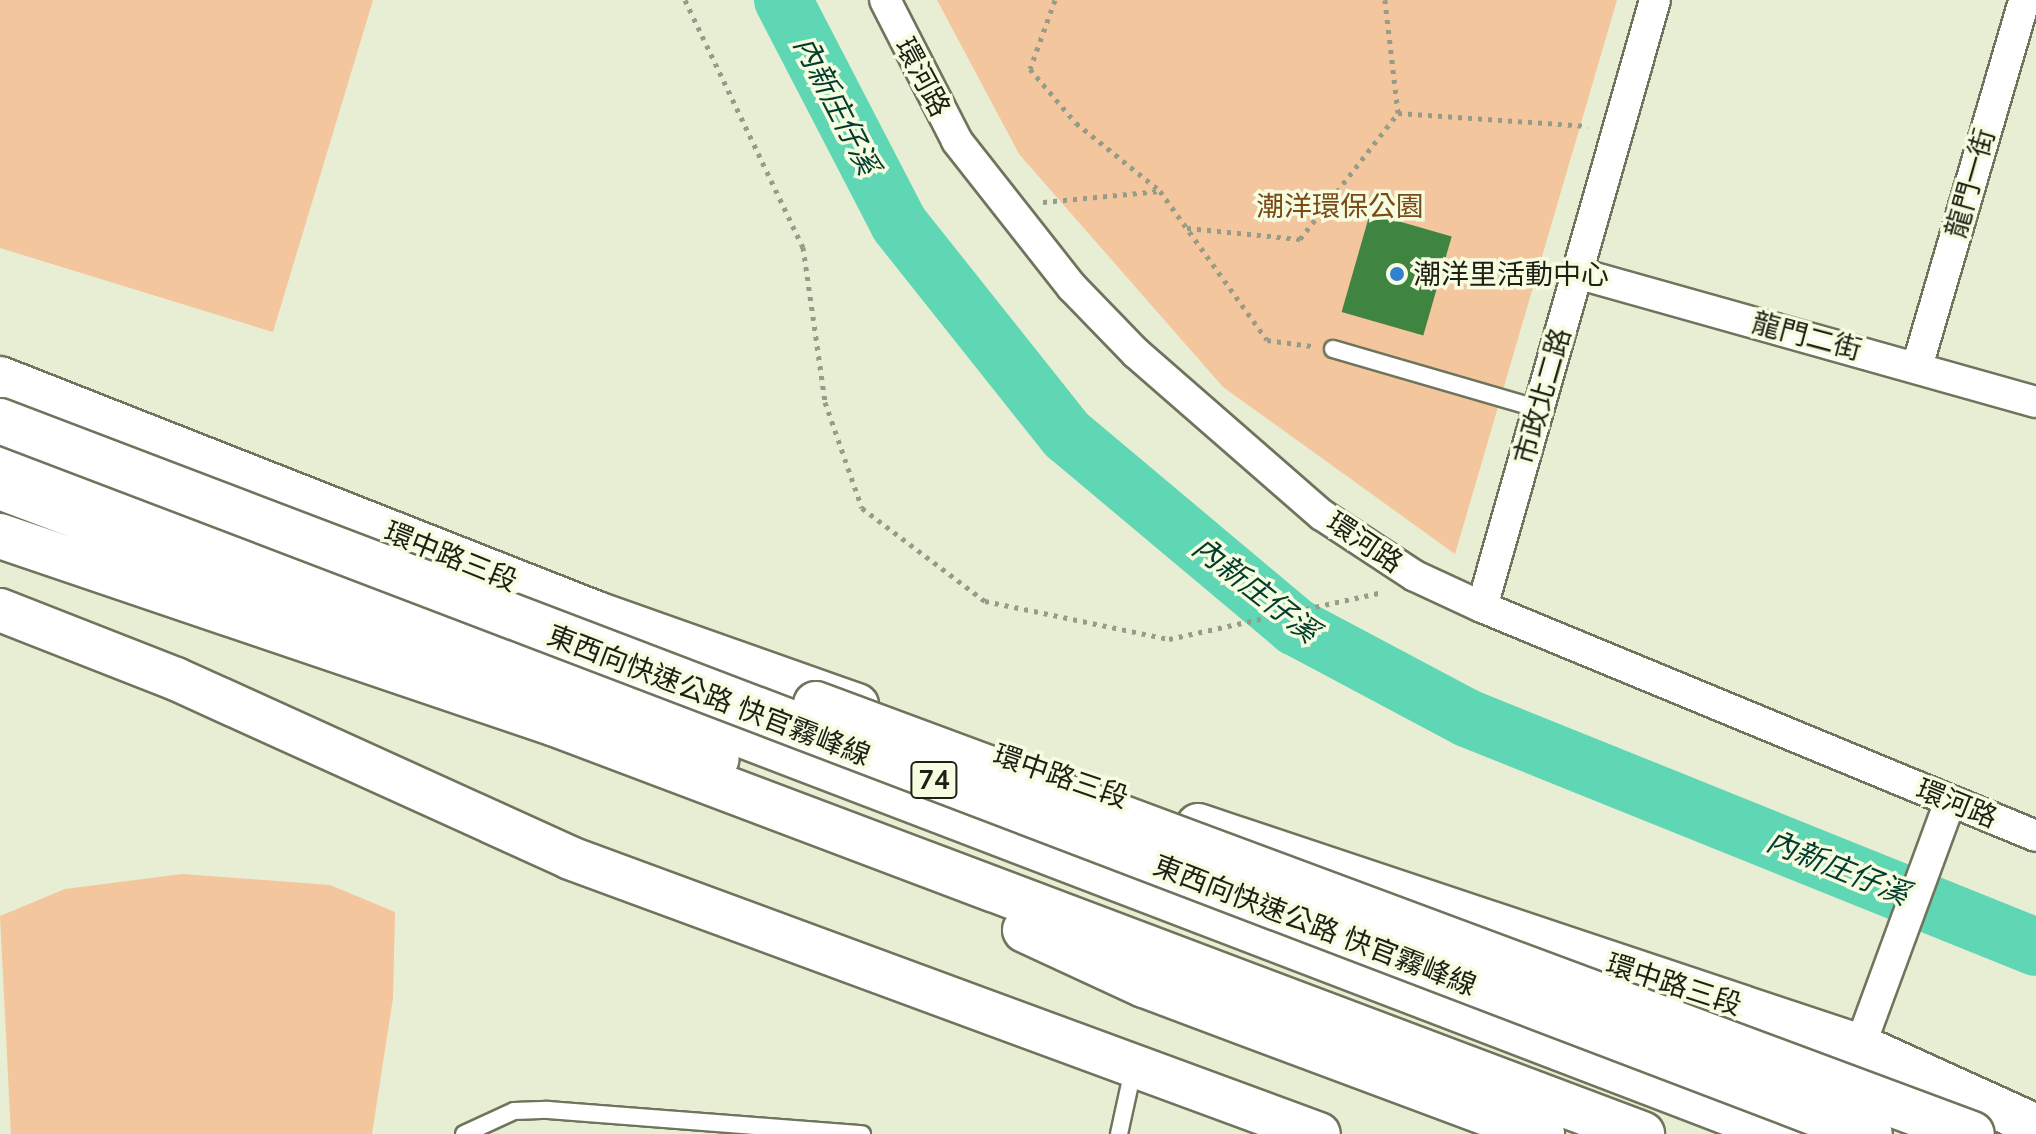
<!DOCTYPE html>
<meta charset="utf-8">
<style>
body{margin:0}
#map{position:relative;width:2036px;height:1134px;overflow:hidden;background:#e8eed3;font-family:Mulish,"Noto Sans TC",sans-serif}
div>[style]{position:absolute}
.green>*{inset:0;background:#f3c69d}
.river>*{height:58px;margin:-29px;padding:0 29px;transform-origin:29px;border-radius:29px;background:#5fd7b4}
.building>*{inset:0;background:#408442;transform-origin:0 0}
.path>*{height:5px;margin-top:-2.5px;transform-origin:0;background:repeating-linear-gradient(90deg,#979c87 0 4px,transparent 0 10px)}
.roads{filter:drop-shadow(2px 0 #6f745c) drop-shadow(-2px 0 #6f745c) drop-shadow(0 2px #6f745c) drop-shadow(0 -2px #6f745c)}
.lane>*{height:16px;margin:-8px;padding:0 8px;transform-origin:8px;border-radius:8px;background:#fff}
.street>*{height:30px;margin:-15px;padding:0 15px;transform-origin:15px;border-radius:15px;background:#fff}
.secondary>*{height:42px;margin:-21px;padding:0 21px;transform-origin:21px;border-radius:21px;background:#fff}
.highway>*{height:44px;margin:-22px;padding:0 22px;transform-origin:22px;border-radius:22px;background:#fff}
.bridges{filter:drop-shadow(2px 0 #6f745c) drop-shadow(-2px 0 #6f745c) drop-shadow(0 2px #6f745c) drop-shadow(0 -2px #6f745c)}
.highway-bridge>*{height:44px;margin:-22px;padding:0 22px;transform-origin:22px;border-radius:22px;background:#fff}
.dots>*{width:22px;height:22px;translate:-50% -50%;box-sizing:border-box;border:4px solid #f5fce0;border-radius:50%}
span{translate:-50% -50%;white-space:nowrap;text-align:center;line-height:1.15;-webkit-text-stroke:7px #f5fce0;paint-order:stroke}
.shield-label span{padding:2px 6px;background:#f5fce0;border:2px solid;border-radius:6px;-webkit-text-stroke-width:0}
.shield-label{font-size:26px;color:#1e2016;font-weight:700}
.street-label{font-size:28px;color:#1e2016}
.park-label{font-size:28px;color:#7a4b18}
.poi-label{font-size:28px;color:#1e2016}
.left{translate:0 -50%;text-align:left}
.water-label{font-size:30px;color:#033c2e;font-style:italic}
</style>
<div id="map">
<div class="green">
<div style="clip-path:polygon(0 0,373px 0,273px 332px,0 248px)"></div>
<div style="clip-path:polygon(937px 0,1617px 0,1455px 554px,1223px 387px,1019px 154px)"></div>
<div style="clip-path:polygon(182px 874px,330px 885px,395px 912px,393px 998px,372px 1134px,11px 1134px,0 916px,65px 889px)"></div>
</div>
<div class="river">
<div style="left:783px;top:0;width:252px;rotate:62.6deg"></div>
<div style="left:899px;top:224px;width:270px;rotate:51.5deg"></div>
<div style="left:1067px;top:435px;width:299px;rotate:40deg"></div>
<div style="left:1296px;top:627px;width:194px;rotate:28deg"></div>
<div style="left:1467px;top:718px;width:613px;rotate:21.92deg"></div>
</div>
<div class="building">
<div style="left:1370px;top:213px;width:85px;height:103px;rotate:16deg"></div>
</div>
<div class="path">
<div style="left:685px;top:0;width:274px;rotate:64.5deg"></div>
<div style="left:803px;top:247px;width:157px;rotate:81.9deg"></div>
<div style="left:825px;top:402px;width:112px;rotate:70.8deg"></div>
<div style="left:862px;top:508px;width:154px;rotate:37.1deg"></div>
<div style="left:985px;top:601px;width:188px;rotate:11.7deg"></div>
<div style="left:1169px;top:639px;width:218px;rotate:-12.4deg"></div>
<div style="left:1055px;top:0;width:73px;rotate:109.9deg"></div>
<div style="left:1030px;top:69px;width:71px;rotate:49.6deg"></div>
<div style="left:1076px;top:123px;width:107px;rotate:38.9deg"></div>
<div style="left:1398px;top:113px;width:190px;rotate:3.9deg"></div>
<div style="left:1043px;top:202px;width:118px;rotate:-5.4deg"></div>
<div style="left:1160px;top:191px;width:183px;rotate:54.3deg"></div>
<div style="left:1267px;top:340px;width:45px;rotate:7.6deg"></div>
<div style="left:1187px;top:228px;width:114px;rotate:5.6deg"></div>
<div style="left:1300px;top:239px;width:160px;rotate:-52.1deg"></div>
<div style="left:1398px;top:113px;width:114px;rotate:-96.6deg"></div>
</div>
<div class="roads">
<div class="lane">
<div style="left:1333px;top:349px;width:215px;rotate:16.2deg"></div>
<div style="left:464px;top:1134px;width:55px;rotate:-24.7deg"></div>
<div style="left:514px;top:1111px;width:34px;rotate:-2deg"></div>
<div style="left:548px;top:1110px;width:315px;rotate:4.4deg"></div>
<div style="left:1119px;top:1134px;width:66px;rotate:-77.7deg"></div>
</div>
<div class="street">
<div style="left:885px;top:0;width:158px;rotate:62.9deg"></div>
<div style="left:957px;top:141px;width:186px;rotate:51.8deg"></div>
<div style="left:1072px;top:287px;width:92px;rotate:45.9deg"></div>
<div style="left:1136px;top:353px;width:247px;rotate:41.1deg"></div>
<div style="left:1322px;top:515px;width:111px;rotate:33.3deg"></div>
<div style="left:1415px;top:576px;width:74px;rotate:24.8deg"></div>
<div style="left:1482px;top:607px;width:599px;rotate:22.46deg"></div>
<div style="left:1577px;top:273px;width:477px;rotate:15.7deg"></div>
<div style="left:1917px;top:367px;width:382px;rotate:-73.7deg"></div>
<div style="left:1482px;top:607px;width:631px;rotate:-74.09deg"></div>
<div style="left:1860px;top:1046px;width:261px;rotate:-69.8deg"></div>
</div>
<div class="secondary">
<div style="left:0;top:378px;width:642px;rotate:21.49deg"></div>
<div style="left:597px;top:613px;width:276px;rotate:19.5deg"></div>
<div style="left:0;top:452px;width:1907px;rotate:20.95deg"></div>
<div style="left:0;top:488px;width:767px;rotate:20.7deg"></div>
<div style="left:0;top:610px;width:189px;rotate:21.4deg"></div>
<div style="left:176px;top:679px;width:433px;rotate:24.4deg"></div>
<div style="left:570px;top:858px;width:798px;rotate:20.23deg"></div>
<div style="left:1198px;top:825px;width:698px;rotate:18.46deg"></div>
<div style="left:1860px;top:1046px;width:193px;rotate:24.4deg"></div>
</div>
<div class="highway">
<div style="left:0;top:536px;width:586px;rotate:18.71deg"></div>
<div style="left:555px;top:724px;width:1162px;rotate:20.67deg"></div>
<div style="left:1025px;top:930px;width:131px;rotate:24.8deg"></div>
<div style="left:1144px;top:985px;width:425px;rotate:20.5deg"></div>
</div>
</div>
<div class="bridges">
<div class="highway-bridge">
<div style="left:0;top:421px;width:2001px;rotate:20.87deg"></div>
<div style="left:816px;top:704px;width:1233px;rotate:20.4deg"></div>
</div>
</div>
<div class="dots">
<div style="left:1397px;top:274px;background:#3281d1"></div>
</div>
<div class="shield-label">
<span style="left:934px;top:780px">74</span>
</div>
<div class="street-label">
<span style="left:923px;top:77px;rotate:62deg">環河路</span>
<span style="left:1970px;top:183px;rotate:-74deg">龍門一街</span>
<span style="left:1807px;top:336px;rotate:15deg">龍門二街</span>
<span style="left:1542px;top:396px;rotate:-74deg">市政北二路</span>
<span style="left:1365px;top:542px;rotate:34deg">環河路</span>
<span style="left:451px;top:556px;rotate:22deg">環中路三段</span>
<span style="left:709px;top:695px;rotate:21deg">東西向快速公路 快官霧峰線</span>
<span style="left:1061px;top:776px;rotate:19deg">環中路三段</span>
<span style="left:1957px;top:803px;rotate:22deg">環河路</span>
<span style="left:1315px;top:925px;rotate:21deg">東西向快速公路 快官霧峰線</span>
<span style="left:1674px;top:984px;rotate:18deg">環中路三段</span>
</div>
<div class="park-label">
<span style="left:1340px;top:206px">潮洋環保公園</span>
</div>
<div class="poi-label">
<span class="left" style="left:1413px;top:274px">潮洋里活動中心</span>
</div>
<div class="water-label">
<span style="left:837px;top:105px;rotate:63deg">內新庄仔溪</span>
<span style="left:1256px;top:589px;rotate:38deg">內新庄仔溪</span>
<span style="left:1838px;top:867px;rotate:22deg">內新庄仔溪</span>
</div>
</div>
